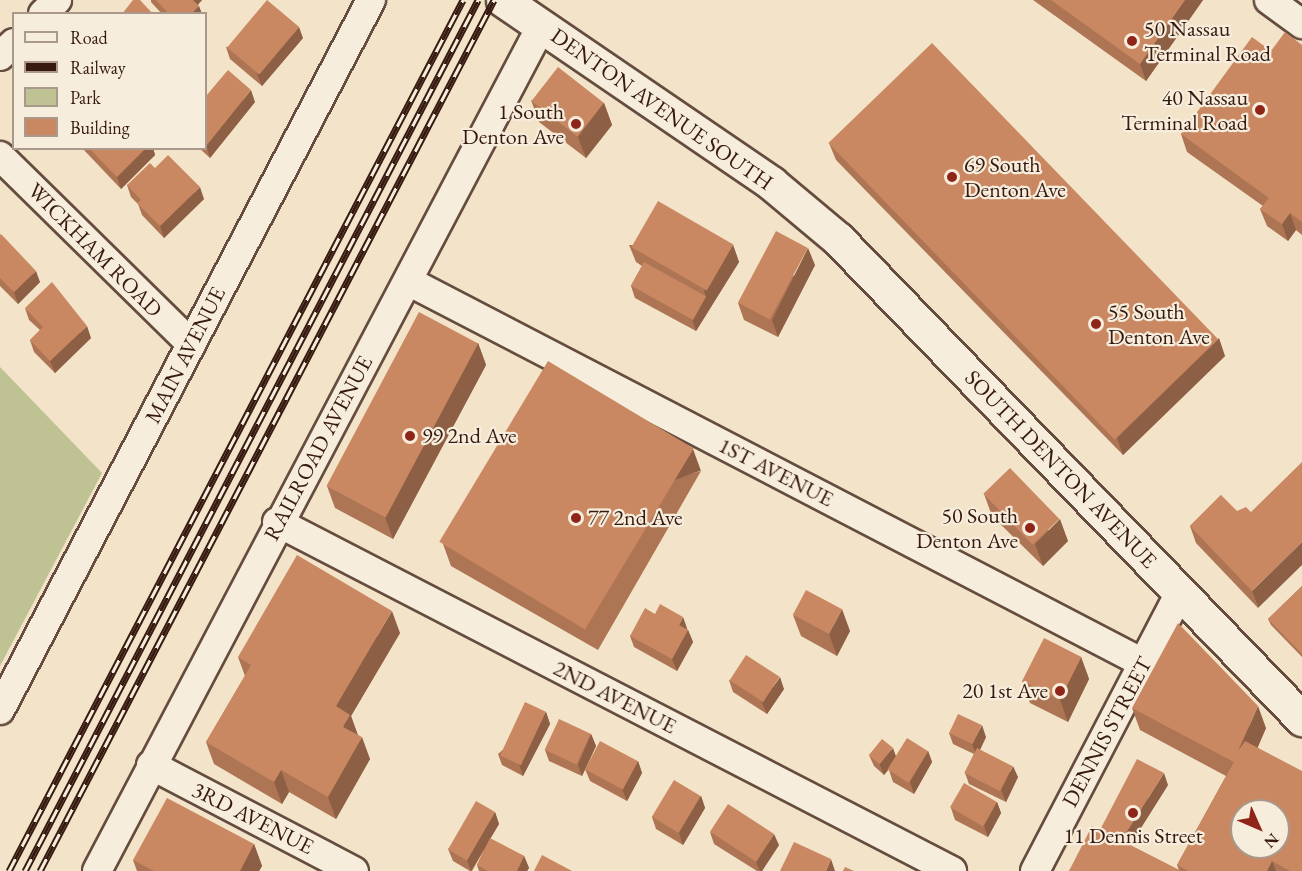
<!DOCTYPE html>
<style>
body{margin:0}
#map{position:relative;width:1302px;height:871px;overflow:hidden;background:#f2e3c9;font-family:"EB Garamond",serif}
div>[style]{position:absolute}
.green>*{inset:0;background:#bfc293}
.roads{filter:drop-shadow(2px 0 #654c3e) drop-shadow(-2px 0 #654c3e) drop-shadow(0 2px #654c3e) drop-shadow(0 -2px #654c3e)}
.minor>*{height:28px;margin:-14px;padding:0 14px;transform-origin:14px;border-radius:14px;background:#f7eddc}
.tertiary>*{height:33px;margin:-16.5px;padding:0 16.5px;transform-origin:16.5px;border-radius:16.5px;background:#f7eddc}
.rail>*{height:7px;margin-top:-3.5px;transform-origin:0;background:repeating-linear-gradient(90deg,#f7eddc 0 14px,#36190f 0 28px);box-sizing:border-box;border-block:2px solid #36190f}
.wall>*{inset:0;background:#ae7554}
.shaded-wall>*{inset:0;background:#8d5f45;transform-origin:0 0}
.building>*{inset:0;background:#ca8862;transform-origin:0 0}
.dots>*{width:16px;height:16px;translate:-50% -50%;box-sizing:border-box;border:3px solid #f7eddc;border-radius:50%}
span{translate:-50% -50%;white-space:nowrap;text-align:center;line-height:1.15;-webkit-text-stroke:4.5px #f7eddc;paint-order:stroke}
.poi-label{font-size:22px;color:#36190f}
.left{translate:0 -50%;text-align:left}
.right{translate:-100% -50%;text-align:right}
.street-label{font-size:22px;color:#36190f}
.legend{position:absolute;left:12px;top:12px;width:195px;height:138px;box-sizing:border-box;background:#f7eddc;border:2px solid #aa988a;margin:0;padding:8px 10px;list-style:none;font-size:18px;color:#36190f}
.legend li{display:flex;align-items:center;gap:12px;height:30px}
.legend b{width:30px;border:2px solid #aa988a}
.north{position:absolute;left:1230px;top:799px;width:60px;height:60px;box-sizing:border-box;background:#f7eddc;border:2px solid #aa988a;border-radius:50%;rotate:135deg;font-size:16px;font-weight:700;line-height:24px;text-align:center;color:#36190f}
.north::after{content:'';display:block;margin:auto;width:21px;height:27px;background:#8f2418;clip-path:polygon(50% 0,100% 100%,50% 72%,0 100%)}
</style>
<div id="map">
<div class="green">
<div style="clip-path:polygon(0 367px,102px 473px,0 666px)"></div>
</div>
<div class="roads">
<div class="minor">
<div style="left:1269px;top:0;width:41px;rotate:36deg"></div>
<div style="left:43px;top:14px;width:20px;rotate:-45deg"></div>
<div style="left:0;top:56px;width:19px;rotate:-43deg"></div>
<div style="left:0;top:156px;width:268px;rotate:44.5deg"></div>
<div style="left:408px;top:281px;width:828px;rotate:27.46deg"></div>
<div style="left:277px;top:522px;width:760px;rotate:27.34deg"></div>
<div style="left:0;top:710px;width:801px;rotate:-62.41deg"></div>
<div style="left:151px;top:765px;width:229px;rotate:27.6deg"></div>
<div style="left:97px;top:871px;width:956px;rotate:-62.26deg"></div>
<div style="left:1035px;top:871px;width:314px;rotate:-62.5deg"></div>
</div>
<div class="tertiary">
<div style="left:503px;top:0;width:325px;rotate:34.3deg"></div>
<div style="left:771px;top:183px;width:87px;rotate:39.9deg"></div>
<div style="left:838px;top:239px;width:668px;rotate:45.97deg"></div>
</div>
</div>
<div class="rail">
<div style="left:9px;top:871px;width:982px;rotate:-62.47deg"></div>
<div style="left:25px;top:871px;width:982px;rotate:-62.52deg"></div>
<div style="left:40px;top:871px;width:982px;rotate:-62.47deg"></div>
</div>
<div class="wall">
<div style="clip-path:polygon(151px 0,202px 0,198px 5px,202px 14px,162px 14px,151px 2px)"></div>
<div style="clip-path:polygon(1033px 0,1203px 0,1146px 81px)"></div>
<div style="clip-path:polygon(303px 38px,262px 86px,230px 59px,226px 47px)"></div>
<div style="clip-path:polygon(1302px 45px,1302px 235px,1296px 230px,1288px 241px,1267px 226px,1260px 209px,1263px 206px,1187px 152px,1181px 134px,1271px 51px)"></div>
<div style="clip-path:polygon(206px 96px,255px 102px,210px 158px,199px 148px,206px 148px)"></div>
<div style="clip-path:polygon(531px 100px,604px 103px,612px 125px,586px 158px,539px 122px)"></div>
<div style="clip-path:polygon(829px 143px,1225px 356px,1123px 455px,836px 160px)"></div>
<div style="clip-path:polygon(82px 148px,153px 148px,155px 155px,121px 189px)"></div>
<div style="clip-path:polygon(155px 168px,204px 199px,164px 238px,142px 215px,138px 204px,131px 197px,127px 185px)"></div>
<div style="clip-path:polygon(0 235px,40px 282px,18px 304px,0 286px)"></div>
<div style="clip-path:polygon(629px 245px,733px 245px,739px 262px,696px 331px,635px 298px,631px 286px,642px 266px,636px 262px)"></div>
<div style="clip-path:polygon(815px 265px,778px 337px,744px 320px,738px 303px)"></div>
<div style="clip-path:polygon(25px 308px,91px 338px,55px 373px,34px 352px,30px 340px,40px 330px,29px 320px)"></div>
<div style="clip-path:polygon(478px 343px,486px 365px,393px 539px,335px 508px,327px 486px)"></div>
<div style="clip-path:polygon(701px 471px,598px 650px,451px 566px,443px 544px)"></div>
<div style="clip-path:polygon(984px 494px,1068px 541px,1043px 566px,992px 516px)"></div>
<div style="clip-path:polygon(1221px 495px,1258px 608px,1196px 543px,1190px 526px)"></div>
<div style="clip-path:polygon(1302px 586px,1302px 657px,1271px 625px,1268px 619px)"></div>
<div style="clip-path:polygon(655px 614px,687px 628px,687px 629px,688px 630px,693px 642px,677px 671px,634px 647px,630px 636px)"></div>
<div style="clip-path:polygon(793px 615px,850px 631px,837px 656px,801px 636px)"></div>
<div style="clip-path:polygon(400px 633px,351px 716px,358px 735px,370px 759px,336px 819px,289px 792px,282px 804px,214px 764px,206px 742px,245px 676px,238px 657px)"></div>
<div style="clip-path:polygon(1081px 657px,1089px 679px,1068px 722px,1030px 703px,1022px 681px)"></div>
<div style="clip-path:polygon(729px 680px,784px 689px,767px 714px,733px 692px)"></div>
<div style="clip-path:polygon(1132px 708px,1266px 728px,1258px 747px,1302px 871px,1069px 871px,1100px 830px,1168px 785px,1130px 845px,1179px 870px,1177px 865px,1226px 776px,1140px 730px)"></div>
<div style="clip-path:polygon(546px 712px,550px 724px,523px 776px,502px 765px,498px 754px)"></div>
<div style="clip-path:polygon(949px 733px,986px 737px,980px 750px,1018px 777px,1006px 802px,969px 784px,965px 773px,974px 754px,953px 744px)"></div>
<div style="clip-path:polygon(591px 734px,596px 746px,582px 776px,549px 761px,545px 750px)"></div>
<div style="clip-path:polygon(928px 751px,932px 762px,914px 794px,893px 782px,889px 770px,892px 765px,884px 775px,874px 766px,869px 755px,896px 758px)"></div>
<div style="clip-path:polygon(638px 761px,642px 773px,627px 801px,590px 781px,585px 769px)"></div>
<div style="clip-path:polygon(701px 796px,705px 808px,683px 845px,656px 829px,652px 817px)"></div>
<div style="clip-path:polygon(997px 802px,1001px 813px,988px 837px,955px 820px,951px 808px)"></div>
<div style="clip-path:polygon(495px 812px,499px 824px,490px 839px,524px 856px,529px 868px,527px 871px,479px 871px,477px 865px,484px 850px,472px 871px,470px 871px,453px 861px,448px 849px)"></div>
<div style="clip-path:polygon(710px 832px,779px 845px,762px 871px,757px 871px,714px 844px)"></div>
<div style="clip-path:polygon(254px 844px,262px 866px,259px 871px,137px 871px,133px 860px)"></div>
</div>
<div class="shaded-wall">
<div style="clip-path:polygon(191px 0,202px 0,194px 8px)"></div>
<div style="clip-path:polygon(1185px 0,1203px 0,1146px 81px,1140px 64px)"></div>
<div style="clip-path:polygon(199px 6px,202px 14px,191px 14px)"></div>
<div style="clip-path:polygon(299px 27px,303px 38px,262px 86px,257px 74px)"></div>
<div style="clip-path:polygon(251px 90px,255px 102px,210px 158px,206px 146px)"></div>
<div style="clip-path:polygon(604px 103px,612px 125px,586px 158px,578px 137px)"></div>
<div style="clip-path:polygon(146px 148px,153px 148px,155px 155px,121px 189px,117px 177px)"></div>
<div style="clip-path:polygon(200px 187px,204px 199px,164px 238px,160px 226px)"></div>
<div style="clip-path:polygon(1290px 213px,1296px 230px,1288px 241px,1282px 224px)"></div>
<div style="clip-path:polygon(733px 245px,739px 262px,696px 331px,692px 319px,706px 297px,704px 291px)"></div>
<div style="clip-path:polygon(808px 248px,815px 265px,778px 337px,772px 320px)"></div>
<div style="clip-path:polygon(36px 271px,40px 282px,18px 304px,14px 292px)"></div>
<div style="clip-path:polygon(87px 326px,91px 338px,55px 373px,50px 361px)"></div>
<div style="clip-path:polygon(1219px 338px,1225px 356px,1123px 455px,1117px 438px)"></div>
<div style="clip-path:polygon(478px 343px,486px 365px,393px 539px,385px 517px)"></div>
<div style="left:693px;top:449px;width:23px;height:207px;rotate:70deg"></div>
<div style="clip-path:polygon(1060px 519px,1068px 541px,1043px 566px,1035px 544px)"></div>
<div style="clip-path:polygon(1302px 542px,1302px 565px,1258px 608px,1252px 591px)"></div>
<div style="clip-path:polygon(842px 609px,850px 631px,837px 656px,829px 634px)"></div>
<div style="clip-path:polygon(392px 611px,400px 633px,351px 716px,358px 736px,351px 748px,336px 706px)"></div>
<div style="clip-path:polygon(683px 617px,687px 628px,683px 636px,679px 625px)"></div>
<div style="clip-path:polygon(688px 630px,693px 642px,677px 671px,672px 659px)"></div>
<div style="clip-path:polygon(1081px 657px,1089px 679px,1068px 722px,1060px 700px)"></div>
<div style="clip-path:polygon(780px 677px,784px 689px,767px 714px,762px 703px)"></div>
<div style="clip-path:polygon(1258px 706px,1266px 728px,1246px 773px,1238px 751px)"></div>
<div style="clip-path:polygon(546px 712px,550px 724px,523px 776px,519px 764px)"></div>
<div style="clip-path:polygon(982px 725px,986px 737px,977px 756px,972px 744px)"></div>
<div style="clip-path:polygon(591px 734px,596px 746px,582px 776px,578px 765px)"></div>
<div style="clip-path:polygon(362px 737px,370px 759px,336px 819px,328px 797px)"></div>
<div style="clip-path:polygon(893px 748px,897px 759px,884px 775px,879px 763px)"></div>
<div style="clip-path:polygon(928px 751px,932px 762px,914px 794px,910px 782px)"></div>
<div style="clip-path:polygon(638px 761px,642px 773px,627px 801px,622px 789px)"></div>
<div style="clip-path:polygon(1013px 766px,1018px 777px,1006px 802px,1001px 790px)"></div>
<div style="clip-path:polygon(281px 770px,289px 792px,282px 804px,274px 782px)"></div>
<div style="clip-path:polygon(1164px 773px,1168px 785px,1124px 855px,1119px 844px)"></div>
<div style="clip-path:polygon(701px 796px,705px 808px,683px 845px,679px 833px)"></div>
<div style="clip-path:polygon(997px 802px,1001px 813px,988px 837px,984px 826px)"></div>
<div style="clip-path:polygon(495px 812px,499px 824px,471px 871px,467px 860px)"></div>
<div style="clip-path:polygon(774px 834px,779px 845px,762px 871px,760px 871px,756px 862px)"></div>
<div style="clip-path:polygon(254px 844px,262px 866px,259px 871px,240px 871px)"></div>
<div style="clip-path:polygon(524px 856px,529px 868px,527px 871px,517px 871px)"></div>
<div style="clip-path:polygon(831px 859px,835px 871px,826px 871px)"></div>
<div style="clip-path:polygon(1272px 861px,1276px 871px,1267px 871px)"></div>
</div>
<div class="building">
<div style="clip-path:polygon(133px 0,140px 0,153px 14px,122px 14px)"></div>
<div style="clip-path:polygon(156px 0,193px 0,199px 6px,191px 14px,169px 14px)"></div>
<div style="left:267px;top:0;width:42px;height:62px;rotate:40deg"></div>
<div style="clip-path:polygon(1051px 0,1185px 0,1140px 64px)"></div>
<div style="clip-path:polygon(1285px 32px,1302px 45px,1302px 222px,1290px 213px,1282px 224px,1260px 209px,1269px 198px,1181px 134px,1252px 37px,1271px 51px)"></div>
<div style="left:932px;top:43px;width:412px;height:144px;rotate:46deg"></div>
<div style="left:558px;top:67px;width:58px;height:43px;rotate:38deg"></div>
<div style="clip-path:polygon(228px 70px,251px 90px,206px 146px,206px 96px)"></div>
<div style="clip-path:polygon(89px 148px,146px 148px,117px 177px)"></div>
<div style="clip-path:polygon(168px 155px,200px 187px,160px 226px,137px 203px,141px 200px,127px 185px,150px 163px,155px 168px)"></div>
<div style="left:658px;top:201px;width:87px;height:53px;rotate:30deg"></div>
<div style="left:776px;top:231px;width:36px;height:81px;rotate:28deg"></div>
<div style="clip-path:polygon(1px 234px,36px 271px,14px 292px,0 278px,0 235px)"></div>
<div style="left:644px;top:262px;width:71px;height:27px;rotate:29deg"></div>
<div style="clip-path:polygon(52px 282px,87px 326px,50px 361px,30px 340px,43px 327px,25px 308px)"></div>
<div style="left:419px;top:312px;width:67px;height:197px;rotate:28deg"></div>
<div style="left:548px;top:361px;width:170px;height:211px;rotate:31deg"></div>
<div style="clip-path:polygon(1302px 462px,1302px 542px,1252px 591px,1190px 526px,1221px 495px,1237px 511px,1246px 507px,1251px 512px)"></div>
<div style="left:1010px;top:468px;width:71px;height:37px;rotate:46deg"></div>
<div style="clip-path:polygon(297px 555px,392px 611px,336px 706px,350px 715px,343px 727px,362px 737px,328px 797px,281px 770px,274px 782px,206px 742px,251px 665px,238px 657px)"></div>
<div style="clip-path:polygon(1302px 586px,1302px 654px,1268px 619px)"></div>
<div style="left:806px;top:590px;width:41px;height:28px;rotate:28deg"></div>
<div style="clip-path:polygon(660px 604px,683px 617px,679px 625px,688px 630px,672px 659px,630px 636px,645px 608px,655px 614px)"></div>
<div style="clip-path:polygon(evenodd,1178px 623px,1258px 706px,1238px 751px,1245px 741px,1302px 771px,1302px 871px,1290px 871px,1272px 861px,1267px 871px,1188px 871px,1177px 865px,1234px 762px,1132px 708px,1178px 623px,1242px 811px,1278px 811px,1278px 847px,1242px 847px,1242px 811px)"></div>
<div style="left:1044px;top:638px;width:42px;height:48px;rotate:27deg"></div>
<div style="left:746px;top:655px;width:40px;height:30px;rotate:33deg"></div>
<div style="left:525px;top:702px;width:23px;height:59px;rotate:25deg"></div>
<div style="left:958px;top:714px;width:26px;height:21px;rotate:25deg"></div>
<div style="left:559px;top:719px;width:35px;height:34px;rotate:25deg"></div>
<div style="left:907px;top:738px;width:25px;height:37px;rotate:32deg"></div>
<div style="left:882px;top:739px;width:14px;height:21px;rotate:39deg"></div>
<div style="left:600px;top:741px;width:43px;height:32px;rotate:28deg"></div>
<div style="left:977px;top:748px;width:40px;height:28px;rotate:27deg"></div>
<div style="clip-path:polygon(1137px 759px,1164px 773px,1121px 841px,1100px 830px)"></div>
<div style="left:674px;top:780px;width:31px;height:43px;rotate:31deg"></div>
<div style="left:964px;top:783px;width:38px;height:28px;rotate:30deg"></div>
<div style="clip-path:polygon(167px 798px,254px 844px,240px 871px,154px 871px,133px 860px)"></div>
<div style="left:476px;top:801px;width:22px;height:56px;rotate:30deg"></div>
<div style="left:728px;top:804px;width:55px;height:33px;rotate:33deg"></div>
<div style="clip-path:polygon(1092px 826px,1179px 870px,1178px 871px,1069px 871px)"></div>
<div style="clip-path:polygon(490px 838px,524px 856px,517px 871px,488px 871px,477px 865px)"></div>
<div style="clip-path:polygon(794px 842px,831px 859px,826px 871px,780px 871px)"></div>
<div style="clip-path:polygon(542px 855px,572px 871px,534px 871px)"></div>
<div style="clip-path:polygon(845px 867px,854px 871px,843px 871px)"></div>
</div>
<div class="dots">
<div style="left:1132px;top:41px;background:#8f2418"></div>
<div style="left:1260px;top:110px;background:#8f2418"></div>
<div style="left:576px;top:124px;background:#8f2418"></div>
<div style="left:952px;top:177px;background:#8f2418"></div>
<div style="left:1096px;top:324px;background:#8f2418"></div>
<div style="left:410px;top:436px;background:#8f2418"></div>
<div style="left:576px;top:518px;background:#8f2418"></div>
<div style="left:1030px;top:528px;background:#8f2418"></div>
<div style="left:1060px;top:691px;background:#8f2418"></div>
<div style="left:1133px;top:813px;background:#8f2418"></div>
</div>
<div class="poi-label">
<span class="left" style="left:1144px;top:41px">50 Nassau<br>Terminal Road</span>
<span class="right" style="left:1248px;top:110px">40 Nassau<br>Terminal Road</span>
<span class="right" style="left:564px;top:124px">1 South<br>Denton Ave</span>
<span class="left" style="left:964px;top:177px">69 South<br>Denton Ave</span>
<span class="left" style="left:1108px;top:324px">55 South<br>Denton Ave</span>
<span class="left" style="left:422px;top:436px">99 2nd Ave</span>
<span class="right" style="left:1018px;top:528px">50 South<br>Denton Ave</span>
<span class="left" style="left:588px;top:518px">77 2nd Ave</span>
<span class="right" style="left:1048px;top:691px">20 1st Ave</span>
<span style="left:1133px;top:836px">11 Dennis Street</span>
</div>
<div class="street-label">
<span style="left:662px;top:109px;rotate:35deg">DENTON AVENUE SOUTH</span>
<span style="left:95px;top:250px;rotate:45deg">WICKHAM ROAD</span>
<span style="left:185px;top:355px;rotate:-63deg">MAIN AVENUE</span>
<span style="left:318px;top:448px;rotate:-62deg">RAILROAD AVENUE</span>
<span style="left:1061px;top:469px;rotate:46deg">SOUTH DENTON AVENUE</span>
<span style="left:776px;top:472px;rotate:27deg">1ST AVENUE</span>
<span style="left:615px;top:697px;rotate:27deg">2ND AVENUE</span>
<span style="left:1107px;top:732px;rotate:-62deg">DENNIS STREET</span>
<span style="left:253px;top:818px;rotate:27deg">3RD AVENUE</span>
</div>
<ul class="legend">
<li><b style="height:8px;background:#f7eddc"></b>Road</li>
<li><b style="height:8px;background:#36190f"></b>Railway</li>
<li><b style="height:16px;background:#bfc293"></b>Park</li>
<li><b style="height:16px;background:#ca8862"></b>Building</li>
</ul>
<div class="north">N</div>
</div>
